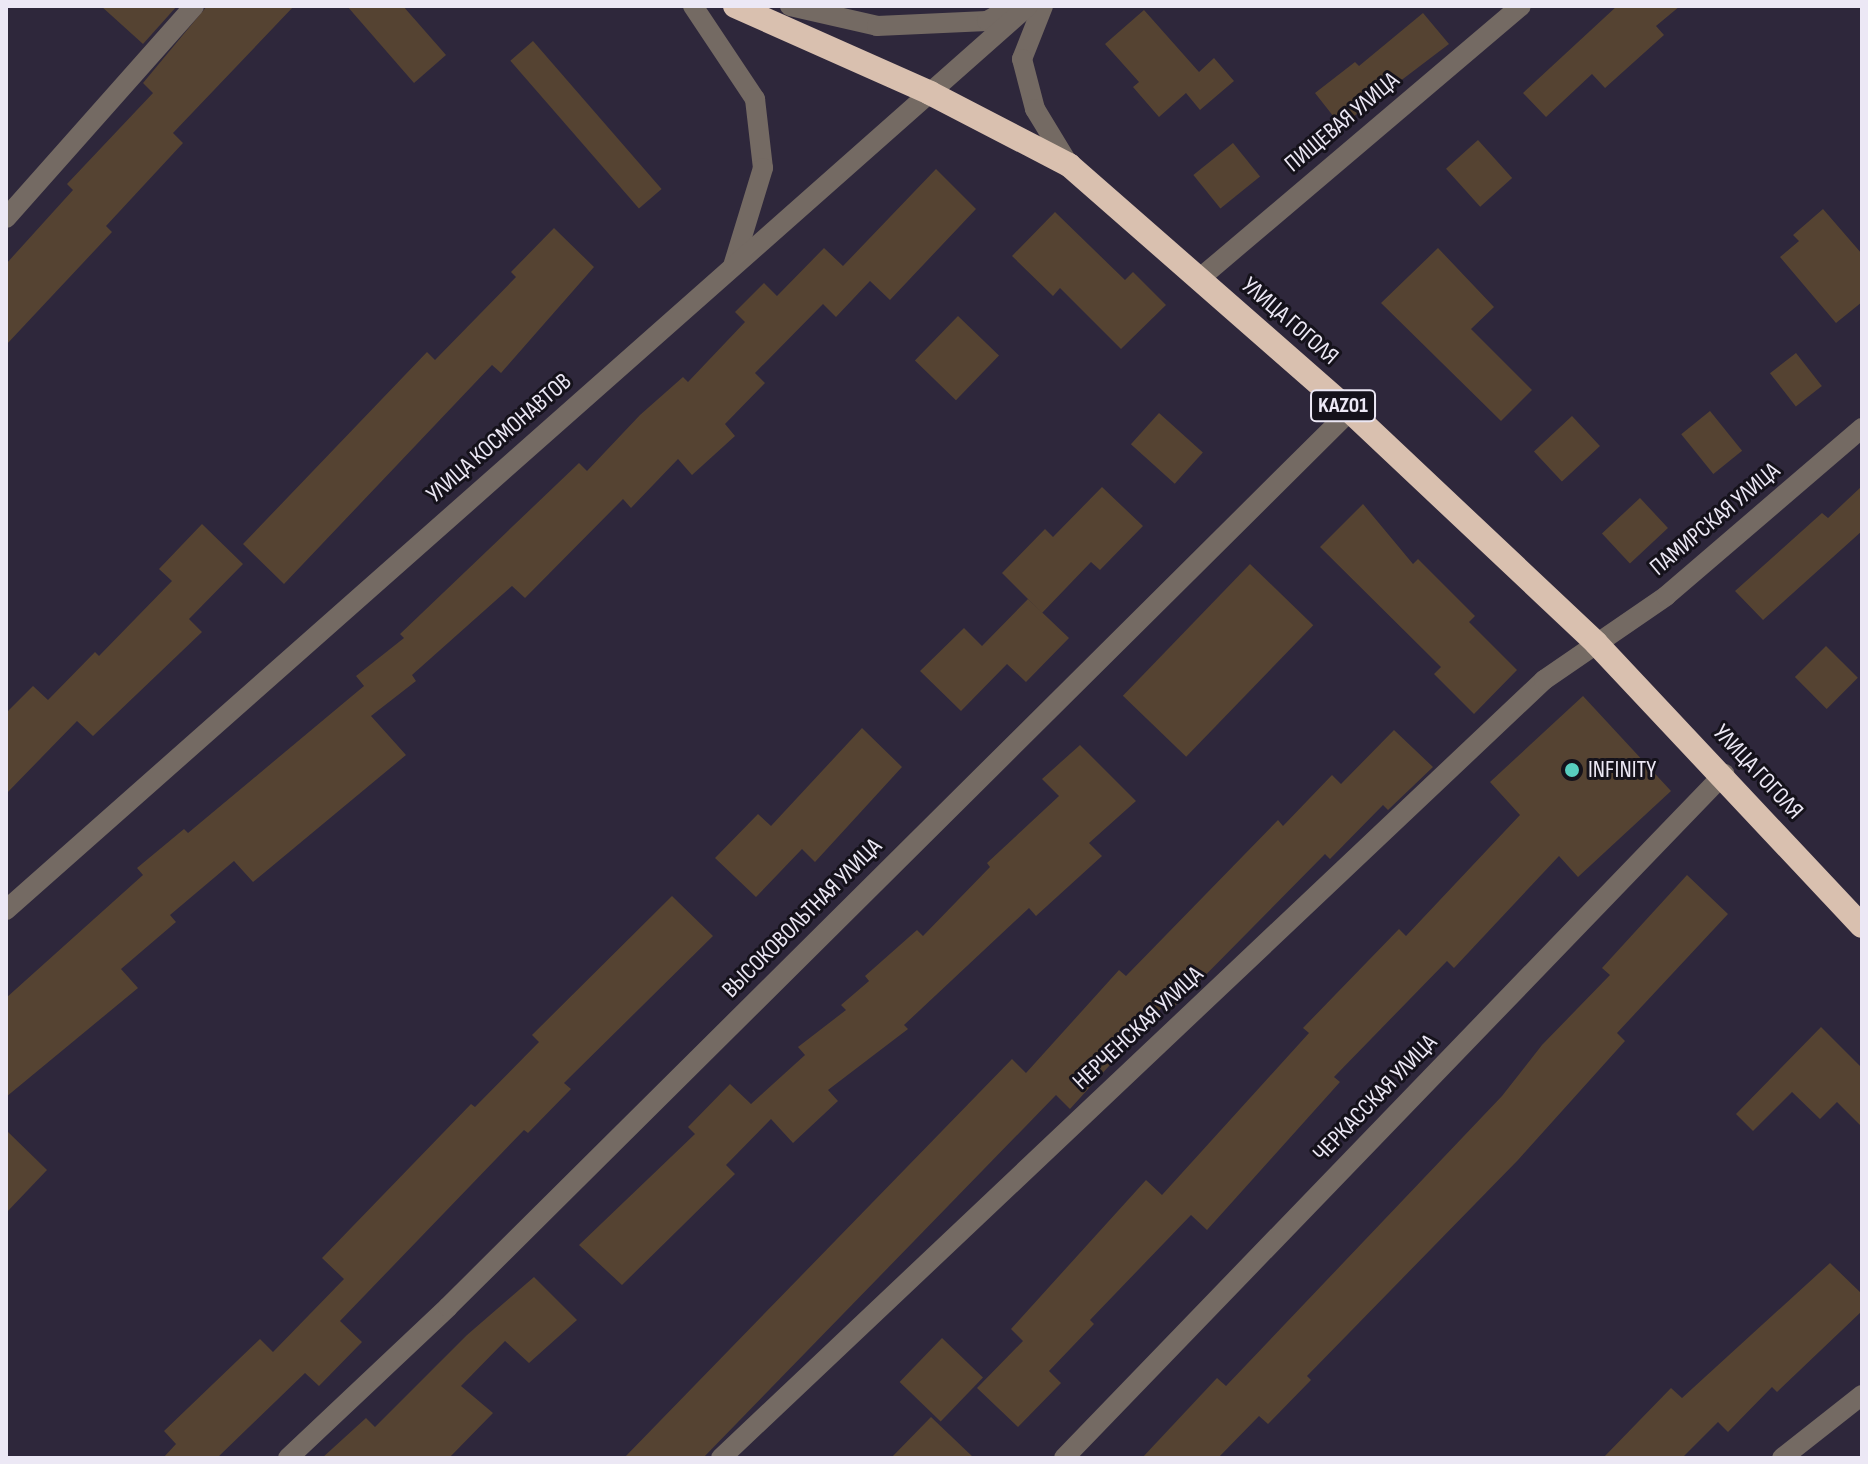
<!DOCTYPE html>
<meta charset="utf-8">
<style>
body{margin:0}
#map{position:relative;width:1868px;height:1464px;overflow:hidden;background:#2e273b;font-family:"Sofia Sans Condensed",sans-serif}
div>[style]{position:absolute}
.building>*{inset:0;background:#554332;transform-origin:0 0}
.minor>*{height:20px;margin:-10px;padding:0 10px;transform-origin:10px;border-radius:10px;background:#746a63}
.highway>*{height:24px;margin:-12px;padding:0 12px;transform-origin:12px;border-radius:12px;background:#d9c0af}
.dots>*{width:22px;height:22px;translate:-50% -50%;box-sizing:border-box;border:4px solid #15121b;border-radius:50%}
span{translate:-50% -50%;white-space:nowrap;text-align:center;line-height:1.15;-webkit-text-stroke:6px #15121b;paint-order:stroke}
.shield-label span{padding:2px 6px;background:#15121b;border:2px solid;border-radius:6px;-webkit-text-stroke-width:0}
.shield-label{font-size:22px;color:#ece8f5;font-weight:700}
.street-label{font-size:24px;color:#ece8f5}
.poi-label{font-size:24px;color:#ece8f5}
.left{translate:0 -50%;text-align:left}
.frame{position:absolute;inset:0;border:8px solid #ece8f5;pointer-events:none}
</style>
<div id="map">
<div class="building">
<div style="clip-path:polygon(101px 6px,177px 6px,143px 44px)"></div>
<div style="clip-path:polygon(207px 6px,294px 6px,173px 133px,183px 143px,106px 226px,112px 232px,6px 345px,6px 264px,73px 190px,67px 184px,153px 93px,143px 83px)"></div>
<div style="clip-path:polygon(347px 6px,403px 6px,446px 55px,414px 83px)"></div>
<div style="clip-path:polygon(1617px 6px,1680px 6px,1656px 26px,1664px 35px,1605px 88px,1592px 74px,1546px 117px,1523px 93px)"></div>
<div style="clip-path:polygon(1144px 10px,1199px 72px,1214px 58px,1234px 81px,1200px 110px,1186px 93px,1159px 117px,1133px 87px,1139px 82px,1105px 44px)"></div>
<div style="clip-path:polygon(1423px 13px,1449px 44px,1341px 126px,1315px 93px,1355px 62px,1359px 66px)"></div>
<div style="left:533px;top:41px;width:196px;height:30px;rotate:49deg"></div>
<div style="left:1478px;top:140px;width:51px;height:43px;rotate:48deg"></div>
<div style="left:1233px;top:143px;width:43px;height:51px;rotate:51deg"></div>
<div style="clip-path:polygon(936px 169px,976px 209px,890px 300px,870px 281px,836px 317px,823px 304px,755px 373px,765px 383px,725px 424px,735px 436px,692px 475px,678px 459px,631px 508px,623px 499px,525px 598px,512px 586px,412px 675px,416px 681px,371px 716px,406px 755px,253px 882px,234px 861px,170px 915px,176px 922px,121px 969px,138px 988px,6px 1097px,6px 998px,143px 875px,137px 868px,184px 829px,188px 833px,364px 686px,356px 676px,404px 638px,400px 634px,579px 463px,587px 471px,640px 415px,683px 377px,688px 382px,745px 322px,735px 312px,764px 283px,777px 296px,824px 248px,843px 266px)"></div>
<div style="clip-path:polygon(1823px 209px,1862px 254px,1862px 302px,1836px 323px,1780px 257px,1799px 241px,1793px 235px)"></div>
<div style="clip-path:polygon(1055px 212px,1125px 280px,1133px 272px,1166px 305px,1121px 349px,1060px 288px,1053px 296px,1012px 256px)"></div>
<div style="clip-path:polygon(554px 228px,594px 267px,501px 373px,492px 365px,284px 584px,243px 544px,427px 352px,435px 360px,516px 277px,511px 272px)"></div>
<div style="clip-path:polygon(1438px 248px,1494px 307px,1471px 329px,1532px 390px,1501px 421px,1381px 303px)"></div>
<div style="left:958px;top:316px;width:57px;height:62px;rotate:44deg"></div>
<div style="left:1796px;top:353px;width:42px;height:33px;rotate:52deg"></div>
<div style="left:1710px;top:411px;width:51px;height:37px;rotate:51deg"></div>
<div style="left:1159px;top:413px;width:59px;height:42px;rotate:42deg"></div>
<div style="left:1572px;top:416px;width:41px;height:52px;rotate:47deg"></div>
<div style="clip-path:polygon(1862px 486px,1862px 531px,1763px 620px,1735px 591px,1822px 513px,1828px 518px)"></div>
<div style="clip-path:polygon(1102px 487px,1143px 526px,1100px 570px,1091px 562px,1042px 613px,1002px 573px,1045px 529px,1053px 537px)"></div>
<div style="left:1640px;top:498px;width:41px;height:52px;rotate:47deg"></div>
<div style="clip-path:polygon(1363px 504px,1413px 564px,1418px 559px,1475px 616px,1469px 622px,1517px 670px,1474px 714px,1434px 674px,1441px 667px,1320px 547px)"></div>
<div style="clip-path:polygon(202px 524px,243px 564px,189px 619px,202px 632px,93px 736px,77px 721px,6px 794px,6px 713px,33px 686px,48px 700px,95px 652px,99px 656px,172px 581px,159px 569px)"></div>
<div style="left:1250px;top:564px;width:88px;height:183px;rotate:44deg"></div>
<div style="clip-path:polygon(1028px 599px,1069px 638px,1026px 682px,1007px 664px,961px 711px,920px 671px,964px 628px,982px 646px)"></div>
<div style="left:1826px;top:646px;width:45px;height:44px;rotate:45deg"></div>
<div style="clip-path:polygon(1583px 696px,1671px 791px,1578px 877px,1559px 856px,1454px 968px,1447px 961px,1334px 1077px,1340px 1082px,1207px 1230px,1191px 1215px,1090px 1320px,1094px 1324px,1049px 1371px,1061px 1383px,1018px 1427px,977px 1388px,1023px 1341px,1011px 1329px,1146px 1180px,1162px 1195px,1309px 1033px,1303px 1028px,1399px 929px,1406px 936px,1520px 815px,1490px 782px)"></div>
<div style="clip-path:polygon(862px 728px,902px 767px,815px 862px,802px 849px,756px 897px,715px 858px,758px 814px,771px 826px)"></div>
<div style="clip-path:polygon(1394px 730px,1433px 767px,1388px 810px,1383px 805px,1330px 859px,1325px 854px,1173px 1008px,1167px 1002px,1070px 1109px,1056px 1095px,703px 1458px,624px 1458px,1012px 1059px,1026px 1073px,1119px 970px,1126px 976px,1278px 820px,1283px 826px,1332px 775px,1341px 784px)"></div>
<div style="clip-path:polygon(1080px 745px,1136px 801px,1089px 843px,1102px 856px,1036px 916px,1029px 908px,904px 1025px,908px 1029px,828px 1090px,838px 1101px,793px 1143px,771px 1119px,726px 1165px,735px 1174px,622px 1285px,579px 1245px,695px 1134px,688px 1127px,730px 1084px,751px 1104px,805px 1055px,798px 1047px,846px 1010px,841px 1005px,869px 981px,865px 976px,917px 930px,923px 936px,990px 867px,987px 863px,1059px 796px,1042px 779px)"></div>
<div style="clip-path:polygon(1687px 875px,1728px 914px,1617px 1033px,1625px 1041px,1518px 1160px,1307px 1376px,1311px 1380px,1268px 1424px,1259px 1416px,1218px 1458px,1142px 1458px,1217px 1378px,1226px 1386px,1502px 1096px,1542px 1045px,1610px 975px,1602px 968px)"></div>
<div style="clip-path:polygon(672px 896px,713px 936px,564px 1083px,571px 1089px,528px 1133px,524px 1130px,340px 1321px,362px 1342px,319px 1386px,305px 1373px,217px 1458px,163px 1458px,176px 1444px,164px 1431px,260px 1339px,273px 1352px,344px 1279px,322px 1258px,471px 1104px,475px 1107px,539px 1042px,532px 1035px)"></div>
<div style="clip-path:polygon(1821px 1027px,1862px 1068px,1862px 1127px,1837px 1102px,1820px 1119px,1792px 1092px,1753px 1131px,1736px 1114px)"></div>
<div style="clip-path:polygon(6px 1130px,47px 1170px,6px 1213px)"></div>
<div style="clip-path:polygon(1830px 1263px,1862px 1294px,1862px 1311px,1777px 1392px,1772px 1387px,1728px 1432px,1718px 1422px,1682px 1458px,1603px 1458px,1671px 1388px,1682px 1398px)"></div>
<div style="clip-path:polygon(534px 1277px,577px 1320px,529px 1363px,505px 1341px,461px 1386px,493px 1413px,449px 1458px,322px 1458px,366px 1418px,375px 1427px,467px 1335px)"></div>
<div style="left:942px;top:1338px;width:57px;height:61px;rotate:44deg"></div>
<div style="clip-path:polygon(931px 1417px,974px 1458px,891px 1458px)"></div>
</div>
<div class="minor">
<div style="left:693px;top:6px;width:112px;rotate:56.3deg"></div>
<div style="left:755px;top:99px;width:69px;rotate:83.4deg"></div>
<div style="left:763px;top:168px;width:102px;rotate:107deg"></div>
<div style="left:790px;top:6px;width:89px;rotate:12.9deg"></div>
<div style="left:877px;top:26px;width:110px;rotate:-2.6deg"></div>
<div style="left:987px;top:21px;width:31px;rotate:-29deg"></div>
<div style="left:1043px;top:6px;width:57px;rotate:111.6deg"></div>
<div style="left:1022px;top:59px;width:52px;rotate:75.4deg"></div>
<div style="left:1035px;top:109px;width:66px;rotate:58.7deg"></div>
<div style="left:6px;top:218px;width:283px;rotate:-48.4deg"></div>
<div style="left:1199px;top:279px;width:422px;rotate:-40.3deg"></div>
<div style="left:6px;top:910px;width:1364px;rotate:-41.49deg"></div>
<div style="left:288px;top:1458px;width:220px;rotate:-43.3deg"></div>
<div style="left:448px;top:1307px;width:1271px;rotate:-44.81deg"></div>
<div style="left:721px;top:1458px;width:1133px;rotate:-43.39deg"></div>
<div style="left:1544px;top:680px;width:148px;rotate:-34.5deg"></div>
<div style="left:1666px;top:596px;width:258px;rotate:-40.6deg"></div>
<div style="left:1064px;top:1458px;width:951px;rotate:-46.02deg"></div>
<div style="left:1782px;top:1458px;width:102px;rotate:-38.2deg"></div>
</div>
<div class="highway">
<div style="left:735px;top:6px;width:214px;rotate:24deg"></div>
<div style="left:930px;top:93px;width:157px;rotate:27.4deg"></div>
<div style="left:1069px;top:165px;width:373px;rotate:41.2deg"></div>
<div style="left:1350px;top:411px;width:338px;rotate:43.3deg"></div>
<div style="left:1596px;top:643px;width:388px;rotate:46.8deg"></div>
</div>
<div class="dots">
<div style="left:1572px;top:770px;background:#58cebf"></div>
</div>
<div class="shield-label">
<span style="left:1343px;top:406px">KАZ01</span>
</div>
<div class="street-label">
<span style="left:1342px;top:122px;rotate:-40deg">ПИЩЕВАЯ УЛИЦА</span>
<span style="left:1290px;top:321px;rotate:41deg">УЛИЦА ГОГОЛЯ</span>
<span style="left:499px;top:438px;rotate:-41deg">УЛИЦА КОСМОНАВТОВ</span>
<span style="left:1715px;top:519px;rotate:-40deg">ПАМИРСКАЯ УЛИЦА</span>
<span style="left:1758px;top:772px;rotate:47deg">УЛИЦА ГОГОЛЯ</span>
<span style="left:802px;top:918px;rotate:-45deg">ВЫСОКОВОЛЬТНАЯ УЛИЦА</span>
<span style="left:1138px;top:1028px;rotate:-43deg">НЕРЧЕНСКАЯ УЛИЦА</span>
<span style="left:1375px;top:1098px;rotate:-46deg">ЧЕРКАССКАЯ УЛИЦА</span>
</div>
<div class="poi-label">
<span class="left" style="left:1588px;top:770px">INFINITY</span>
</div>
<div class="frame"></div>
</div>
